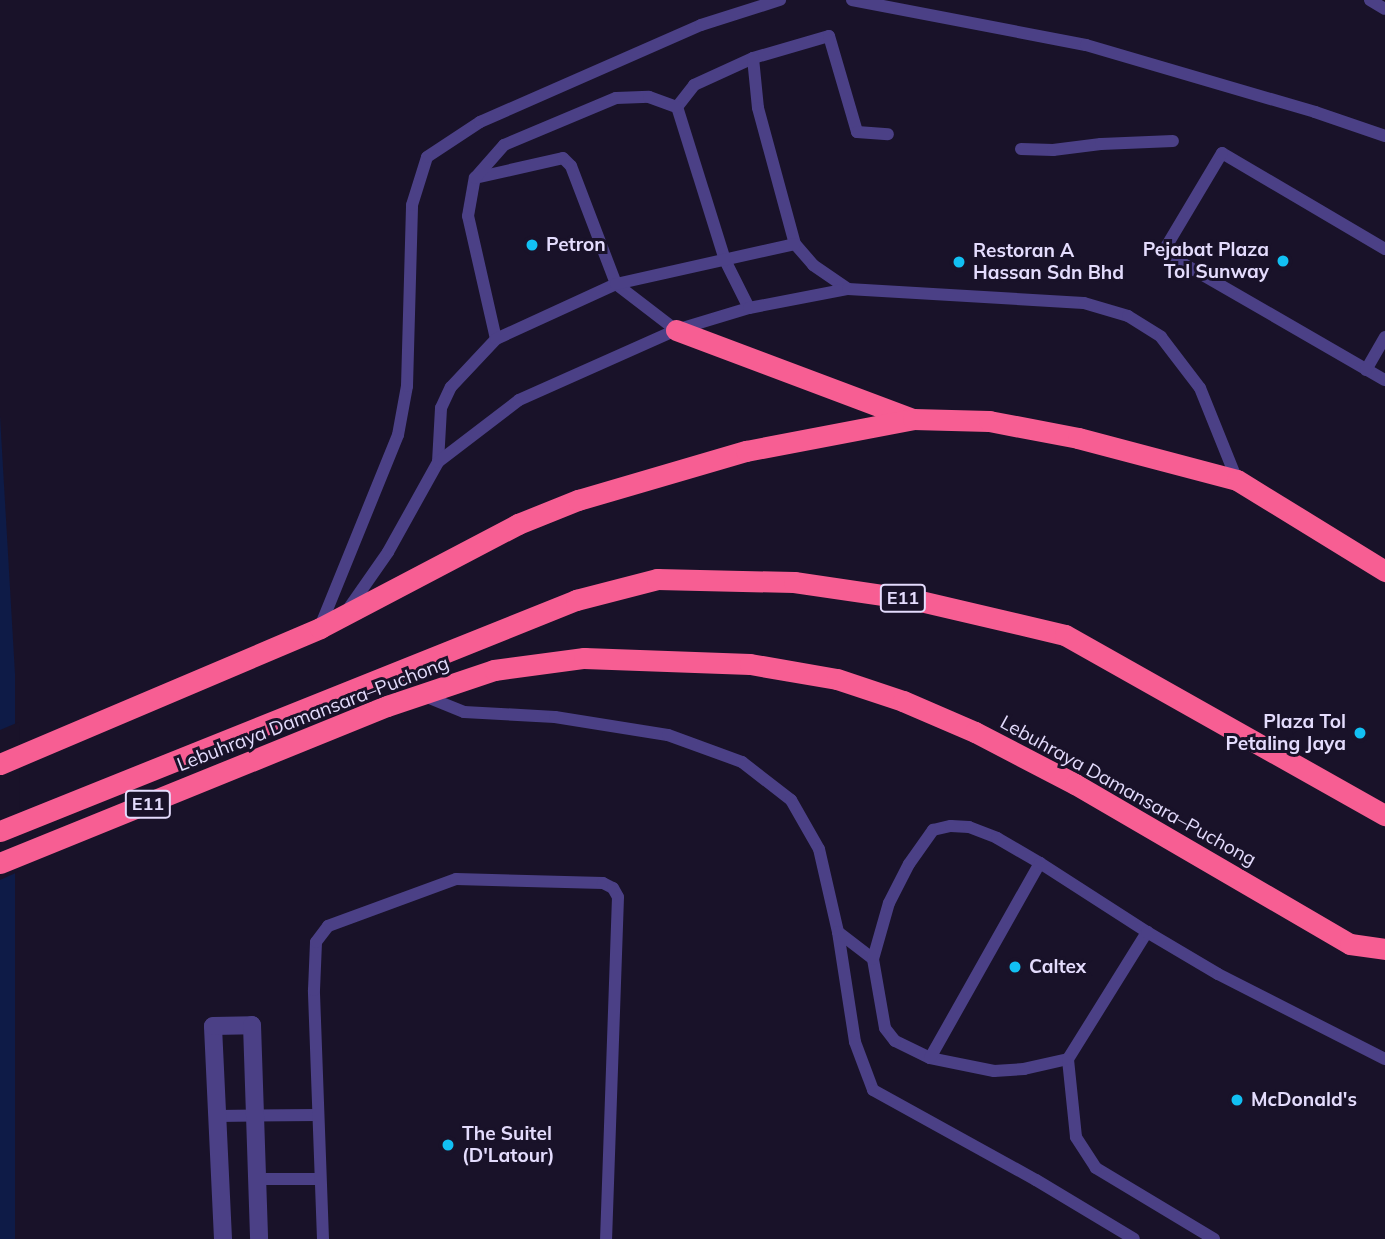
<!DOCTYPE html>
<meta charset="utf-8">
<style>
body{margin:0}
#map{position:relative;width:1385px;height:1239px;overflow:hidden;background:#191229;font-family:Mulish,sans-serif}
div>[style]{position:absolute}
.water>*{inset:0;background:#0e1b47}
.pier>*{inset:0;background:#191229}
.service>*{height:12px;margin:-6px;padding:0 6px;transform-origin:6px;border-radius:6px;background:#4b4086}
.minor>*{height:18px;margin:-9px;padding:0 9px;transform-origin:9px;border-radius:9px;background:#4b4086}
.motorway>*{height:21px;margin:-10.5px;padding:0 10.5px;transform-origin:10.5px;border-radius:10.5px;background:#f75e93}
.dots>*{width:19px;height:19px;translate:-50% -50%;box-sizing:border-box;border:4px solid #191229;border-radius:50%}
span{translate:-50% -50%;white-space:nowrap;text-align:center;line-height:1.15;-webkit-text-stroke:6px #191229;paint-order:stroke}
.shield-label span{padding:2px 5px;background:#191229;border:2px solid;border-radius:5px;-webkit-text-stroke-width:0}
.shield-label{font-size:18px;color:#e4dcfd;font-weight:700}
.poi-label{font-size:19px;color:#e4dcfd;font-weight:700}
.left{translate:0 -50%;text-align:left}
.right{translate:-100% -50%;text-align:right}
.street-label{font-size:19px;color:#e4dcfd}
</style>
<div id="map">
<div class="water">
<div style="clip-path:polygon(0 416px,15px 674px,15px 1239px,0 1239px)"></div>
</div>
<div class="pier">
<div style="clip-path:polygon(19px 722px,20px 871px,0 880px,0 730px)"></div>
</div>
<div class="service">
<div style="left:852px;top:0;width:238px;rotate:10.9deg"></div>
<div style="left:1086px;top:45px;width:239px;rotate:16.3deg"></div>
<div style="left:1315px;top:112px;width:74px;rotate:18.9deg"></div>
<div style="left:1370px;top:0;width:17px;rotate:31deg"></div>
<div style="left:753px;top:58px;width:79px;rotate:-16.1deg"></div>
<div style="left:829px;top:36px;width:100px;rotate:73.7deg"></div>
<div style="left:857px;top:132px;width:31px;rotate:4deg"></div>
<div style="left:1021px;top:149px;width:32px;rotate:2deg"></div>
<div style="left:1053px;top:150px;width:48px;rotate:-7.1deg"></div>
<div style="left:1101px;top:144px;width:72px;rotate:-2.4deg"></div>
<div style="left:475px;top:178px;width:90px;rotate:-12.8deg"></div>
<div style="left:563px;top:158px;width:11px;rotate:45deg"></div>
<div style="left:571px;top:166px;width:126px;rotate:69.1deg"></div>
<div style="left:616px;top:284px;width:76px;rotate:37.5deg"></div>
<div style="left:1385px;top:249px;width:189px;rotate:-149.5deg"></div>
<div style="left:1222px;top:153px;width:115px;rotate:120.8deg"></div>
<div style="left:1163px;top:252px;width:256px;rotate:30deg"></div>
<div style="left:749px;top:308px;width:54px;rotate:-116.6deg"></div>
<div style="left:725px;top:260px;width:160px;rotate:-107.4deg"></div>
<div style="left:677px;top:107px;width:28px;rotate:-52deg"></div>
<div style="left:694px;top:85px;width:65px;rotate:-24.6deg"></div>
<div style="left:753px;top:58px;width:50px;rotate:84.3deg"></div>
<div style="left:758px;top:108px;width:141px;rotate:74.8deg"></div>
<div style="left:795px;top:244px;width:28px;rotate:49deg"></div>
<div style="left:813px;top:265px;width:42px;rotate:34.4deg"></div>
<div style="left:496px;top:339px;width:126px;rotate:-102.8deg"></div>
<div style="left:468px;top:216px;width:39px;rotate:-80deg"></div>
<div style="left:475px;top:178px;width:44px;rotate:-48.7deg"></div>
<div style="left:504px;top:145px;width:121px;rotate:-22.8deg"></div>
<div style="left:616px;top:98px;width:33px;rotate:-2deg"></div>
<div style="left:649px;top:97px;width:30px;rotate:20deg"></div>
<div style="left:1366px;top:370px;width:38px;rotate:-60deg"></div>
<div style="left:438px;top:462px;width:54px;rotate:-86.8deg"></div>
<div style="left:441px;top:408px;width:23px;rotate:-65deg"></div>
<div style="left:451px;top:387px;width:66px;rotate:-46.8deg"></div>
<div style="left:496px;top:339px;width:132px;rotate:-24.6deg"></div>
<div style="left:616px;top:284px;width:183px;rotate:-12.6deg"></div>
<div style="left:349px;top:608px;width:68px;rotate:-55.1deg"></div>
<div style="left:388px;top:552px;width:103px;rotate:-60.9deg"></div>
<div style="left:438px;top:462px;width:102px;rotate:-37.4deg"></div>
<div style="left:519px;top:400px;width:172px;rotate:-24deg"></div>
<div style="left:676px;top:330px;width:76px;rotate:-16.8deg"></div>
<div style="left:749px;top:308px;width:101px;rotate:-10.9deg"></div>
<div style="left:848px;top:289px;width:236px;rotate:3.4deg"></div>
<div style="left:1084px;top:303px;width:46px;rotate:16.5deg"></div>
<div style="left:1128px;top:316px;width:39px;rotate:32deg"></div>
<div style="left:1161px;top:337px;width:64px;rotate:52.6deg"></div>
<div style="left:1200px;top:388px;width:99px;rotate:68.1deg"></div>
<div style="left:320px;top:627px;width:207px;rotate:-67.9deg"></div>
<div style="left:398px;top:435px;width:50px;rotate:-79.6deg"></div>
<div style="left:407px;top:386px;width:181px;rotate:-88.4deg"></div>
<div style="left:412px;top:205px;width:50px;rotate:-72.6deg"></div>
<div style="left:427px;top:157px;width:64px;rotate:-33.4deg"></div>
<div style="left:480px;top:122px;width:241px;rotate:-23.7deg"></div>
<div style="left:701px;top:25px;width:83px;rotate:-17.6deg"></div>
<div style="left:422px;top:695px;width:45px;rotate:22deg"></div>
<div style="left:464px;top:712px;width:91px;rotate:3.1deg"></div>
<div style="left:555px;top:717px;width:114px;rotate:9.1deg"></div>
<div style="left:668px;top:735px;width:79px;rotate:20deg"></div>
<div style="left:742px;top:762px;width:62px;rotate:37.8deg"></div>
<div style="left:791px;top:800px;width:56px;rotate:60.3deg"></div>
<div style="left:819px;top:849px;width:85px;rotate:77.1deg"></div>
<div style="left:838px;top:932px;width:111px;rotate:81.2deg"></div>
<div style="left:855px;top:1042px;width:51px;rotate:69.4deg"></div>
<div style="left:873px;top:1090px;width:186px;rotate:28.9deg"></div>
<div style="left:1036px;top:1180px;width:114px;rotate:31deg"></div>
<div style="left:838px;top:932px;width:44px;rotate:37.6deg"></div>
<div style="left:930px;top:1058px;width:39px;rotate:-154deg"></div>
<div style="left:895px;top:1041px;width:16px;rotate:-128deg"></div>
<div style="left:885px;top:1028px;width:70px;rotate:-99.9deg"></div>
<div style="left:873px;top:959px;width:58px;rotate:-74.1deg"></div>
<div style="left:889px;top:903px;width:44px;rotate:-62.9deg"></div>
<div style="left:909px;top:864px;width:42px;rotate:-54.8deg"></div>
<div style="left:933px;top:830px;width:18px;rotate:-13deg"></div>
<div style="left:951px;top:826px;width:18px;rotate:3deg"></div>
<div style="left:969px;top:827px;width:30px;rotate:21deg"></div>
<div style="left:997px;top:838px;width:50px;rotate:30.2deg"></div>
<div style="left:1068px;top:1059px;width:45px;rotate:167.2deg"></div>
<div style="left:1024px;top:1069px;width:30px;rotate:176deg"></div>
<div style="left:994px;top:1071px;width:65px;rotate:-168.5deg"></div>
<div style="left:930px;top:1058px;width:224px;rotate:-60.6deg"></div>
<div style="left:1040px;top:863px;width:127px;rotate:32.8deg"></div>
<div style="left:217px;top:1116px;width:101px;rotate:-0.6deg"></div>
<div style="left:257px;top:1179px;width:62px"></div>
<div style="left:323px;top:1239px;width:249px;rotate:-92.1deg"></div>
<div style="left:314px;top:990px;width:48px;rotate:-87.6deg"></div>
<div style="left:316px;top:942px;width:20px;rotate:-53deg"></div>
<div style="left:328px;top:926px;width:136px;rotate:-20.2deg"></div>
<div style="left:456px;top:879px;width:147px;rotate:1.6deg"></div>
<div style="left:603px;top:883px;width:11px;rotate:27deg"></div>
<div style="left:613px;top:888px;width:10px;rotate:61deg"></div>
<div style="left:618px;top:897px;width:342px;rotate:92deg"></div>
<div style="left:1214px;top:1239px;width:138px;rotate:-149deg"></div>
<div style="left:1096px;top:1168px;width:37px;rotate:-123deg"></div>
<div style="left:1076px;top:1137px;width:78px;rotate:-95.9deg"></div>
<div style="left:1068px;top:1059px;width:150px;rotate:-58.1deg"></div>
<div style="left:1147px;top:932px;width:82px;rotate:30.6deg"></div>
<div style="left:1218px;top:974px;width:187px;rotate:27deg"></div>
</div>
<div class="minor">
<div style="left:223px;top:1239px;width:213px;rotate:-92.7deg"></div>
<div style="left:213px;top:1026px;width:39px;rotate:-1deg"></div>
<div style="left:252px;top:1025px;width:214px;rotate:88.1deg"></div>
</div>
<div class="motorway">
<div style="left:676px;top:330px;width:253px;rotate:20.6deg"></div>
<div style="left:0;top:764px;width:348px;rotate:-23deg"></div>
<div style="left:320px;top:628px;width:224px;rotate:-27.7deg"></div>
<div style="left:518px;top:524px;width:65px;rotate:-21.8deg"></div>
<div style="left:578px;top:500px;width:175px;rotate:-16.3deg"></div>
<div style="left:746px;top:451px;width:170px;rotate:-10.8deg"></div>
<div style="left:913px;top:419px;width:76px;rotate:1.5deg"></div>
<div style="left:989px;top:421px;width:91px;rotate:10.8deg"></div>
<div style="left:1078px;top:438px;width:164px;rotate:14.8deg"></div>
<div style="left:1237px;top:480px;width:174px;rotate:31.6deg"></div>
<div style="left:0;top:831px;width:621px;rotate:-21.85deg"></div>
<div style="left:576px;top:600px;width:84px;rotate:-14.5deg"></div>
<div style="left:657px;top:579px;width:137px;rotate:1.3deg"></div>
<div style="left:794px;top:582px;width:123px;rotate:8.4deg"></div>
<div style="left:916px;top:600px;width:153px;rotate:13.2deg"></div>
<div style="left:1065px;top:635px;width:367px;rotate:29.4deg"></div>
<div style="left:0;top:863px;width:418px;rotate:-22.1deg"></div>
<div style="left:387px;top:706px;width:113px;rotate:-18.6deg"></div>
<div style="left:494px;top:670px;width:91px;rotate:-7.6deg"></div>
<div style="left:584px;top:658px;width:166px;rotate:2.1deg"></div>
<div style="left:750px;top:664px;width:88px;rotate:9.8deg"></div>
<div style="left:837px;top:679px;width:70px;rotate:18.4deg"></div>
<div style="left:903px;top:701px;width:78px;rotate:23.3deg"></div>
<div style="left:975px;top:732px;width:113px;rotate:27.5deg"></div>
<div style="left:1075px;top:784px;width:318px;rotate:30.2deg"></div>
<div style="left:1350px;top:944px;width:35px;rotate:8deg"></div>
</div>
<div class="dots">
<div style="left:532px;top:245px;background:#12c0f3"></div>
<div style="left:1283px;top:261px;background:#12c0f3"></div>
<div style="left:959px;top:262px;background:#12c0f3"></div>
<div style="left:1360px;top:733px;background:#12c0f3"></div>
<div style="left:1015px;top:967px;background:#12c0f3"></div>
<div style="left:1237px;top:1100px;background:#12c0f3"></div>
<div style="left:448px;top:1145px;background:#12c0f3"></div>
</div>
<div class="shield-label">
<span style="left:903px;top:598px">E11</span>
<span style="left:148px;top:804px">E11</span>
</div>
<div class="poi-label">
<span class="left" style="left:546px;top:245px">Petron</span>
<span class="right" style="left:1269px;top:261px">Pejabat Plaza<br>Tol Sunway</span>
<span class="left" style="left:973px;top:262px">Restoran A<br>Hassan Sdn Bhd</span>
<span class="right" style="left:1346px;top:733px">Plaza Tol<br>Petaling Jaya</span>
<span class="left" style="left:1029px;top:967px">Caltex</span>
<span class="left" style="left:1251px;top:1100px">McDonald's</span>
<span class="left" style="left:462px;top:1145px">The Suitel<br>(D'Latour)</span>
</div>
<div class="street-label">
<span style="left:313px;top:714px;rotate:-21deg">Lebuhraya Damansara–Puchong</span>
<span style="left:1128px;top:791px;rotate:29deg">Lebuhraya Damansara–Puchong</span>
</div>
</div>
